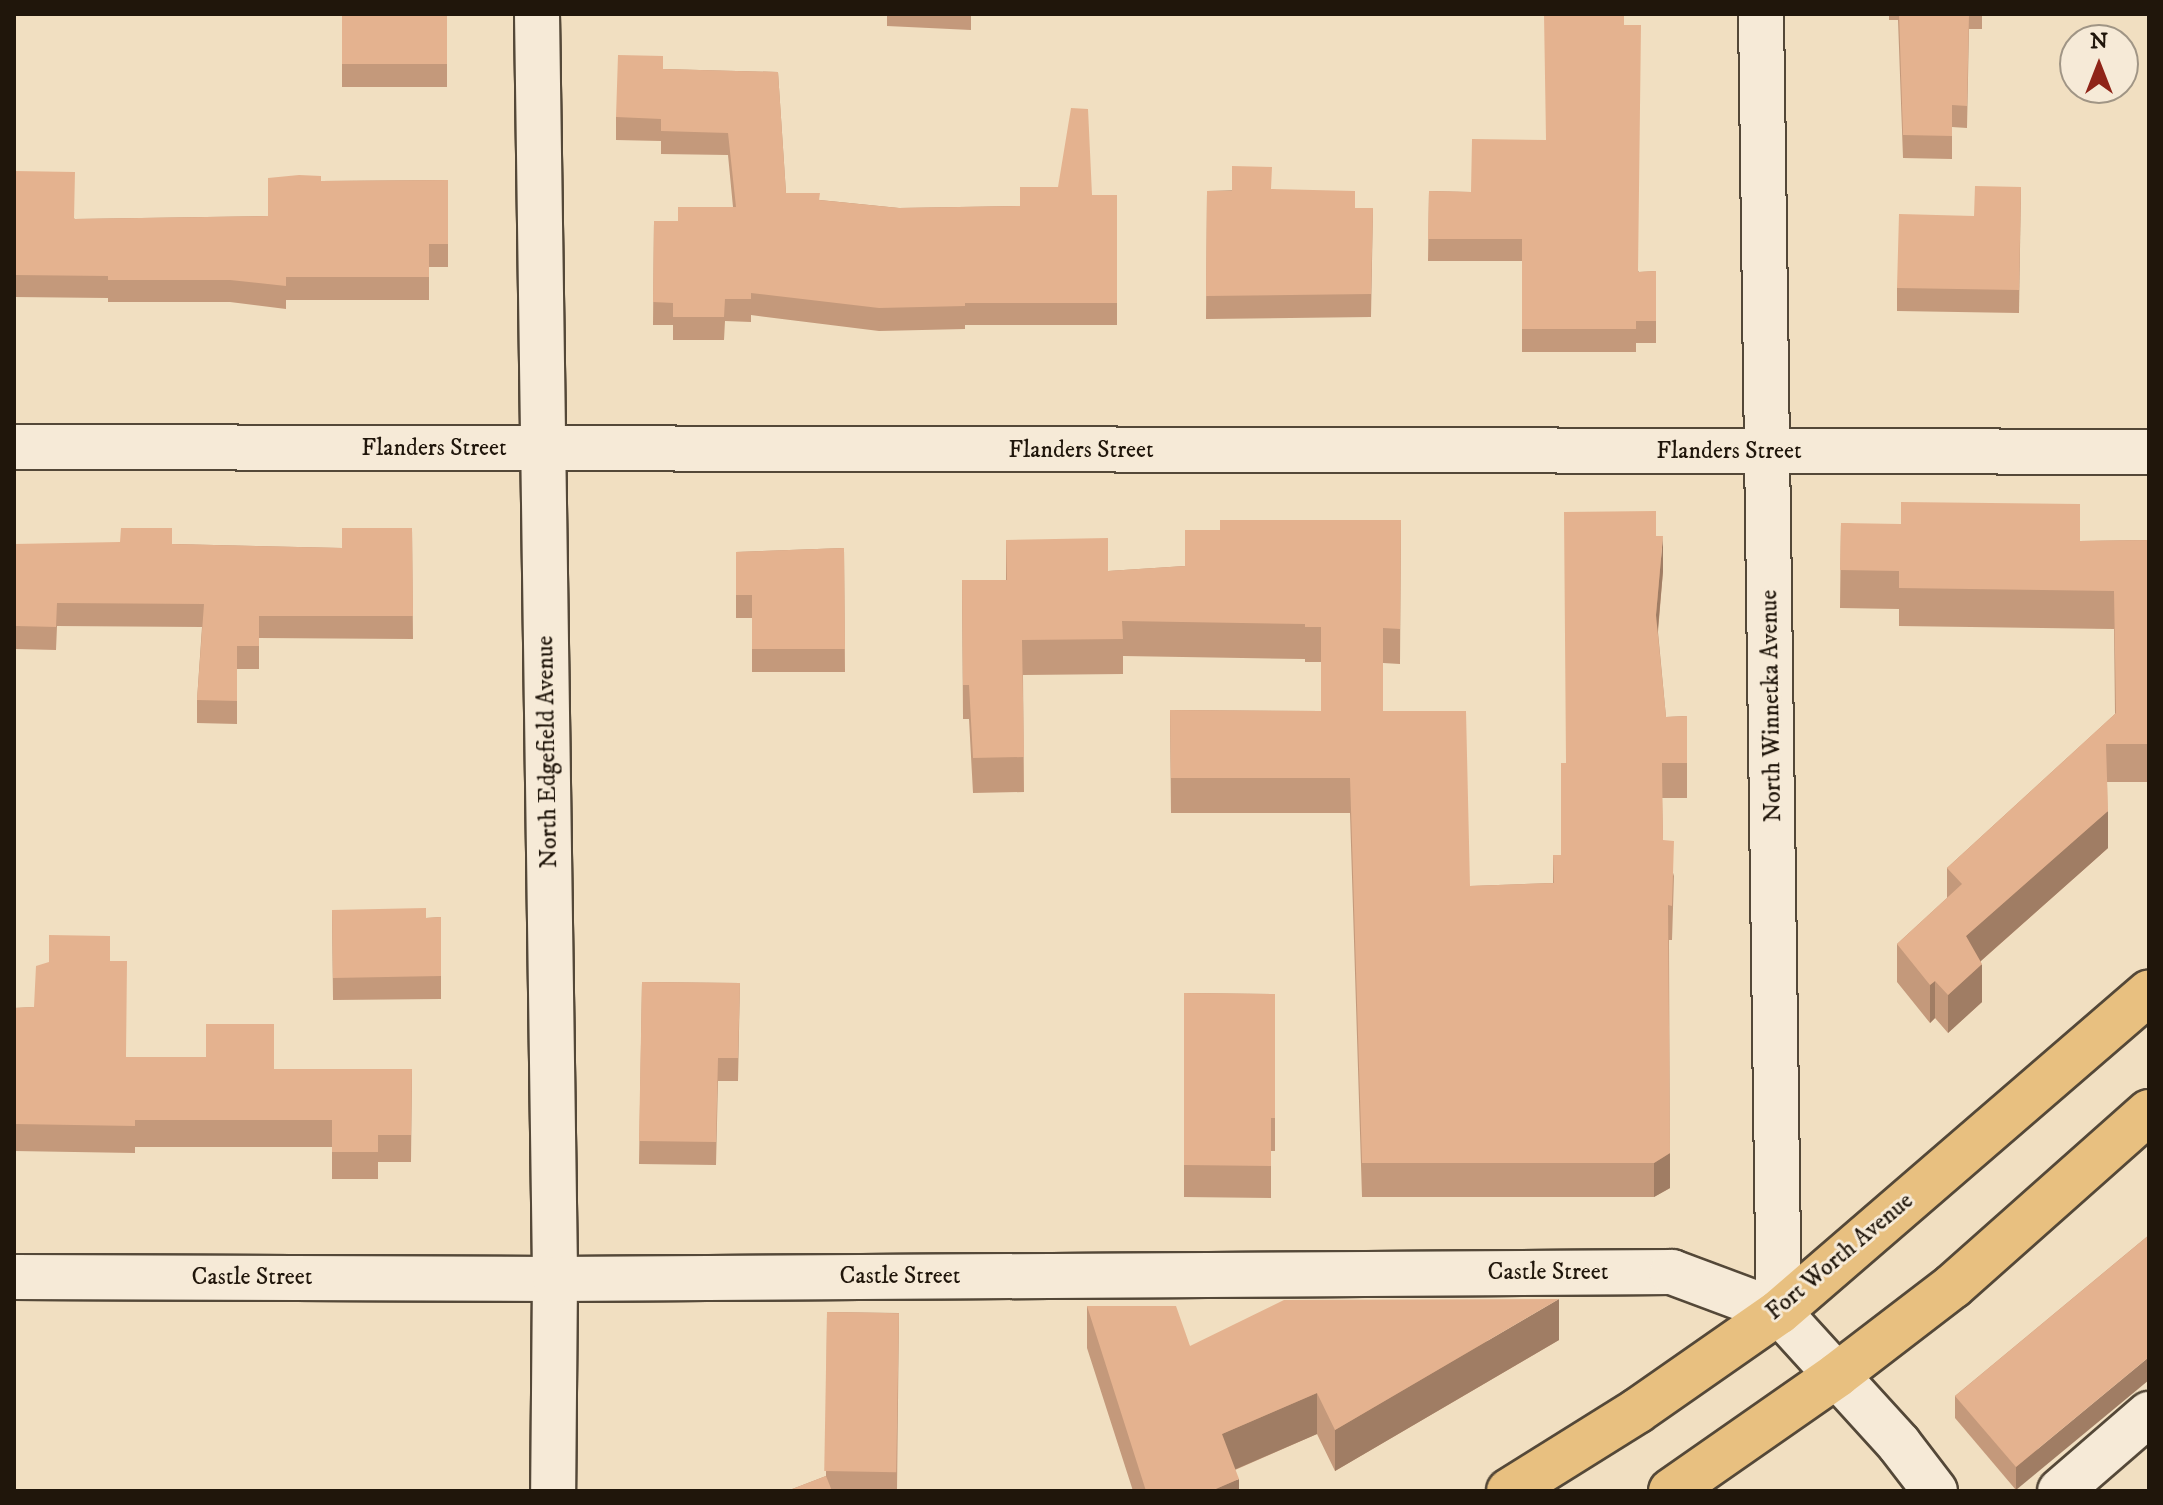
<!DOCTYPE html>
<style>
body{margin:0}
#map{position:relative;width:2163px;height:1505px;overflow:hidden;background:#f1dfc1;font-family:"IM FELL DW Pica",serif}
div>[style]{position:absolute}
.roads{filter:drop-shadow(2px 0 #544838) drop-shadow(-2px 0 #544838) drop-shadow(0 2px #544838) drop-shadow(0 -2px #544838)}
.minor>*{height:44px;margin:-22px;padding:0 22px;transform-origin:22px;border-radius:22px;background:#f6ead7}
.major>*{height:44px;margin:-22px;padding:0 22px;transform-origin:22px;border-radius:22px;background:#e8c080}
.wall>*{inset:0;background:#c4997b;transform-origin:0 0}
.shaded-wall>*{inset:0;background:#a07d64}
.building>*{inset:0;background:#e4b28f;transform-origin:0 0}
span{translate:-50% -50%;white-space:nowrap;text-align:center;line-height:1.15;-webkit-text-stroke:6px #f6ead7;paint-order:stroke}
.street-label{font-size:24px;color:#20160b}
.frame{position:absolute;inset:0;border:16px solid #20160b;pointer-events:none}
.north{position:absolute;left:2059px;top:24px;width:80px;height:80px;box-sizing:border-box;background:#f6ead7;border:2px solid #a09585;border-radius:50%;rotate:0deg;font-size:22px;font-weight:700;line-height:32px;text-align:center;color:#20160b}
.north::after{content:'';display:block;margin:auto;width:28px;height:36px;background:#8f2418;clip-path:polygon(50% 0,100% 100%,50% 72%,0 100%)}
</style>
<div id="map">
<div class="roads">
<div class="minor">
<div style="left:537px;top:14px;width:1265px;rotate:89.18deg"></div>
<div style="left:555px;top:1279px;width:212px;rotate:90.5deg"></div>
<div style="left:1761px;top:14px;width:1298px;rotate:89.21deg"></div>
<div style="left:1779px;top:1312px;width:178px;rotate:47.7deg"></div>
<div style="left:1899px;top:1444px;width:59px;rotate:52.5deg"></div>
<div style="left:14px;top:447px;width:2135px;rotate:0.13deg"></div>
<div style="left:14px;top:1277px;width:541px;rotate:0.21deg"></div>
<div style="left:555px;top:1279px;width:1117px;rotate:-0.36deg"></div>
<div style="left:1672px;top:1272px;width:114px;rotate:20.5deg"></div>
<div style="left:2060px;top:1491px;width:118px;rotate:-40.9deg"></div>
</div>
<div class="major">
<div style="left:1509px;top:1491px;width:151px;rotate:-32deg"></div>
<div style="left:1637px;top:1411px;width:173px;rotate:-34.9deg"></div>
<div style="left:1779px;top:1312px;width:489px;rotate:-40.8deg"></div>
<div style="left:1671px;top:1491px;width:203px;rotate:-34.9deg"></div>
<div style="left:1837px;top:1375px;width:146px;rotate:-37.5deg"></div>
<div style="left:1953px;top:1286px;width:262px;rotate:-41.6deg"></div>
</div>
</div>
<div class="wall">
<div style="left:342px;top:14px;width:105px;height:73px"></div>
<div style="clip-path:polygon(887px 14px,971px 14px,971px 30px,887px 26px)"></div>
<div style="clip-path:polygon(1889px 14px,1982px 14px,1982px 29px,1969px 29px,1967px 128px,1952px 127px,1952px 159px,1903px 158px,1898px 20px,1889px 20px)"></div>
<div style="clip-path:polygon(663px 69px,778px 72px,786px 193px,820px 200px,899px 208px,1020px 206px,1092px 195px,1117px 195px,1117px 325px,965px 325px,965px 329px,879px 331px,751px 315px,751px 322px,725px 321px,724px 340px,673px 340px,673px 325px,653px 325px,654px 221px,678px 221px,733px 207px,728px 155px,661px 154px,661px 141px,616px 140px,616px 117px)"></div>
<div style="clip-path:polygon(1546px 140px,1639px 272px,1656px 271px,1656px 343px,1636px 343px,1636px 352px,1522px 352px,1522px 261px,1428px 261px,1429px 191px,1471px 192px)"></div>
<div style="clip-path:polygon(14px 171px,75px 219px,268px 216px,321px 181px,448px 180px,448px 267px,429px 267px,429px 300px,286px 300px,286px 309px,230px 302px,108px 302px,108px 298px,14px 297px)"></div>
<div style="clip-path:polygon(2021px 187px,2019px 313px,1897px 311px,1897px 288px)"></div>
<div style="clip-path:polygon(1272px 189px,1355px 208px,1373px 208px,1371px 317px,1206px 319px,1207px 191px)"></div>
<div style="clip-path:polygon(1401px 520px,1400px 664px,1383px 663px,1383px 711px,1470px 886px,1553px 883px,1553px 855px,1561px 855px,1566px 763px,1656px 536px,1663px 571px,1658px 632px,1666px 717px,1687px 716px,1687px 798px,1662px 798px,1663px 840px,1674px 876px,1672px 940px,1669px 940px,1670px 1188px,1654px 1197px,1362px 1197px,1350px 813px,1171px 813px,1170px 710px,1321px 711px,1321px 662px,1305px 662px,1305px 659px,1123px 656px,1123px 674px,1023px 675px,1024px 792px,973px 793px,969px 719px,963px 719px,962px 580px,1006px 580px,1006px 540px,1108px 571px,1185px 566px,1220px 530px)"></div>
<div style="clip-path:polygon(1841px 523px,2080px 541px,2149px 540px,2149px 782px,2107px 782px,2108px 848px,1981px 961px,1982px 1002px,1948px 1033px,1935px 1018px,1930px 1023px,1897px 982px,1897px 944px,1947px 898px,1947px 868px,2115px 714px,2114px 629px,1899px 626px,1899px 609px,1840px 608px)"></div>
<div style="clip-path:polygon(412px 528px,413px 639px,259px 638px,259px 669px,237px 669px,237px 724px,197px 723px,197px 700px,202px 627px,57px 626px,56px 650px,16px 649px,15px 706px,14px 706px,14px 544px,172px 544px,342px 548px)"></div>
<div style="clip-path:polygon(844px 548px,845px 672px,752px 672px,752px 618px,736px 618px,736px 552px)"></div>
<div style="clip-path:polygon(332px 910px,426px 918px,441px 917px,441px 999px,333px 1000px)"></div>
<div style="clip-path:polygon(110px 961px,126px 1057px,274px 1069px,412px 1069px,411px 1162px,378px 1162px,378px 1179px,332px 1179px,332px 1147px,135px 1147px,135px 1153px,14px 1151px,14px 1008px,34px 1007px)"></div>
<div style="clip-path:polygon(642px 982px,740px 983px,738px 1081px,718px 1081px,716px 1165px,639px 1164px)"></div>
<div style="clip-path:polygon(1184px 993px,1275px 994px,1275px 1151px,1271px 1151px,1271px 1198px,1184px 1197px)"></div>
<div style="clip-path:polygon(2149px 1235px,2016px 1490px,1955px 1418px,1955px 1396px)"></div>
<div style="clip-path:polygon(1087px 1306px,1190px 1346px,1559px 1340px,1335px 1471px,1317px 1434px,1235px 1470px,1239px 1491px,1133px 1491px,1087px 1348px)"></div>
<div style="clip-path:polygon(827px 1312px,899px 1313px,897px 1491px,787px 1491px,826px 1476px)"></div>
</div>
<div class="shaded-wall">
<div style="clip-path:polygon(1663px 536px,1663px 571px,1656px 650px,1656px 615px)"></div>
<div style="clip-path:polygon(2108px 811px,2108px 848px,1966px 974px,1966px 936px)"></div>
<div style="clip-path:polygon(1982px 964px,1982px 1002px,1948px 1033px,1948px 995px)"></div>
<div style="clip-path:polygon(1935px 981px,1935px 1018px,1930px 1023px,1930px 985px)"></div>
<div style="clip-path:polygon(1670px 1153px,1670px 1188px,1654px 1197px,1654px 1163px)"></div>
<div style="clip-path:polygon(1559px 1299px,1559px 1340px,1335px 1471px,1335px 1430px)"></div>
<div style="clip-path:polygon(2149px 1357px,2149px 1380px,2016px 1490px,2016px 1467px)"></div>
<div style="clip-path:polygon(1317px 1393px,1317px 1434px,1222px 1475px,1222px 1434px)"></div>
<div style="clip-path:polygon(1239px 1479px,1239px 1491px,1211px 1491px)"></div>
</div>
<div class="building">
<div style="left:342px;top:14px;width:105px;height:50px"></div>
<div style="clip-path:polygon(1544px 14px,1624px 14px,1624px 25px,1641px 25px,1638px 272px,1656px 271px,1656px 321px,1636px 321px,1636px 329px,1522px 329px,1522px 239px,1428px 239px,1429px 191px,1471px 192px,1472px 139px,1546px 140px)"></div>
<div style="clip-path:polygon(1899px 14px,1969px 14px,1967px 106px,1952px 105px,1952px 136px,1903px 135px)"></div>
<div style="clip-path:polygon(618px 55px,663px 56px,663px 69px,778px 72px,786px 193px,820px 193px,819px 200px,899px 208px,1020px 206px,1020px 187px,1058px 187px,1071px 108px,1088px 109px,1092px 195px,1117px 195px,1117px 303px,965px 303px,965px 306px,879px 308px,751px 293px,751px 299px,725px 299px,724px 317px,673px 317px,673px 303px,653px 302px,654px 221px,678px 221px,678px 207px,736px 207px,728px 133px,661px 131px,661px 119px,616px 117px)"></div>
<div style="clip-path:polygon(1232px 166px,1272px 167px,1271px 189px,1355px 191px,1355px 208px,1373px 208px,1371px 294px,1206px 296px,1207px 191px,1232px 191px)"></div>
<div style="clip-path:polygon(14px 171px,75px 172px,74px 219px,268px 216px,268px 178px,299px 175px,321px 176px,321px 181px,448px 180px,448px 244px,429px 244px,429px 277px,286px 277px,286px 286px,230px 280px,108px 280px,108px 276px,14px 275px)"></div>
<div style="clip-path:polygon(1975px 186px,2021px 187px,2019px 290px,1897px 288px,1899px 214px,1974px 216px)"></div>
<div style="clip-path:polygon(1901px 502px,2080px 504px,2080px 541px,2149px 540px,2149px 744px,2106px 744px,2108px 811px,1966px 936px,1982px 964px,1948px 995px,1935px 981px,1930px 985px,1897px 944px,1962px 884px,1947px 868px,2116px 713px,2114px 591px,1899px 588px,1899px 571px,1840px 570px,1841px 523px,1901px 524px)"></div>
<div style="clip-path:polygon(1656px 511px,1656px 536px,1663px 536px,1656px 615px,1666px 717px,1687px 716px,1687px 763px,1662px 763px,1663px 840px,1674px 841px,1672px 906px,1668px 905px,1670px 1153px,1654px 1163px,1362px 1163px,1350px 778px,1171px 778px,1170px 710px,1321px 711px,1321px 627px,1305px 627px,1305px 624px,1122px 621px,1123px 639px,1022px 640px,1024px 757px,973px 758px,969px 685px,963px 685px,962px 580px,1007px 580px,1006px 540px,1108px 538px,1108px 571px,1185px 566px,1185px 530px,1220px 530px,1220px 520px,1401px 520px,1400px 629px,1383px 628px,1383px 711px,1466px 711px,1470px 886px,1554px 883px,1553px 855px,1561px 855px,1561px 763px,1566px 763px,1564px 512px)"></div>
<div style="clip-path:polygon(121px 528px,172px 528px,172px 544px,342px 548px,342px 528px,412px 528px,413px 616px,259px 616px,259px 646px,237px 646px,237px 701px,197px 700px,204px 604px,57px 603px,56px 627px,16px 626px,15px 684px,14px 684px,14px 544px,120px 542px)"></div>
<div style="clip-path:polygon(844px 548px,845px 649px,752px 649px,752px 595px,736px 595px,736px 552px)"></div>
<div style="clip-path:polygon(426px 908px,426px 918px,441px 917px,441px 976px,333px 978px,332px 910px)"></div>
<div style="clip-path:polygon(49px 935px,110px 936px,110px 961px,127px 961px,126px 1057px,206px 1057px,206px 1024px,274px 1024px,274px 1069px,412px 1069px,411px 1135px,378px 1135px,378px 1152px,332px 1152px,332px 1120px,135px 1120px,135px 1126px,14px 1124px,14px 1008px,34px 1007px,36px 966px,49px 962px)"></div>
<div style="clip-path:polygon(642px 982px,740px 983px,738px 1058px,718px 1058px,716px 1142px,639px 1141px)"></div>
<div style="clip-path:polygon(1184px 993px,1275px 994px,1275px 1118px,1271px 1118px,1271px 1166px,1184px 1165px)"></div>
<div style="clip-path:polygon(2149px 1235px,2149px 1357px,2016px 1467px,1955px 1396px)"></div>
<div style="clip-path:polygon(1559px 1299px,1335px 1430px,1317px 1393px,1222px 1434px,1239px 1479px,1211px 1491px,1146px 1491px,1087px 1306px,1176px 1306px,1190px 1346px,1284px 1300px)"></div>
<div style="left:827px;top:1312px;width:72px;height:159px;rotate:1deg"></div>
<div style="clip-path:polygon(826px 1476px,832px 1491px,787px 1491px)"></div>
</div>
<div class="street-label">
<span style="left:434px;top:449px">Flanders Street</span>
<span style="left:1081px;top:451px">Flanders Street</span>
<span style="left:1729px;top:452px">Flanders Street</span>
<span style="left:1772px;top:706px;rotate:-91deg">North Winnetka Avenue</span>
<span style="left:548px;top:752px;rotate:-91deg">North Edgefield Avenue</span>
<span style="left:1840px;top:1257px;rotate:-40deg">Fort Worth Avenue</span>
<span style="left:1548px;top:1273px">Castle Street</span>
<span style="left:900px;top:1277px">Castle Street</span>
<span style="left:252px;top:1278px">Castle Street</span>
</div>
<div class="frame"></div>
<div class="north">N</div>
</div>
